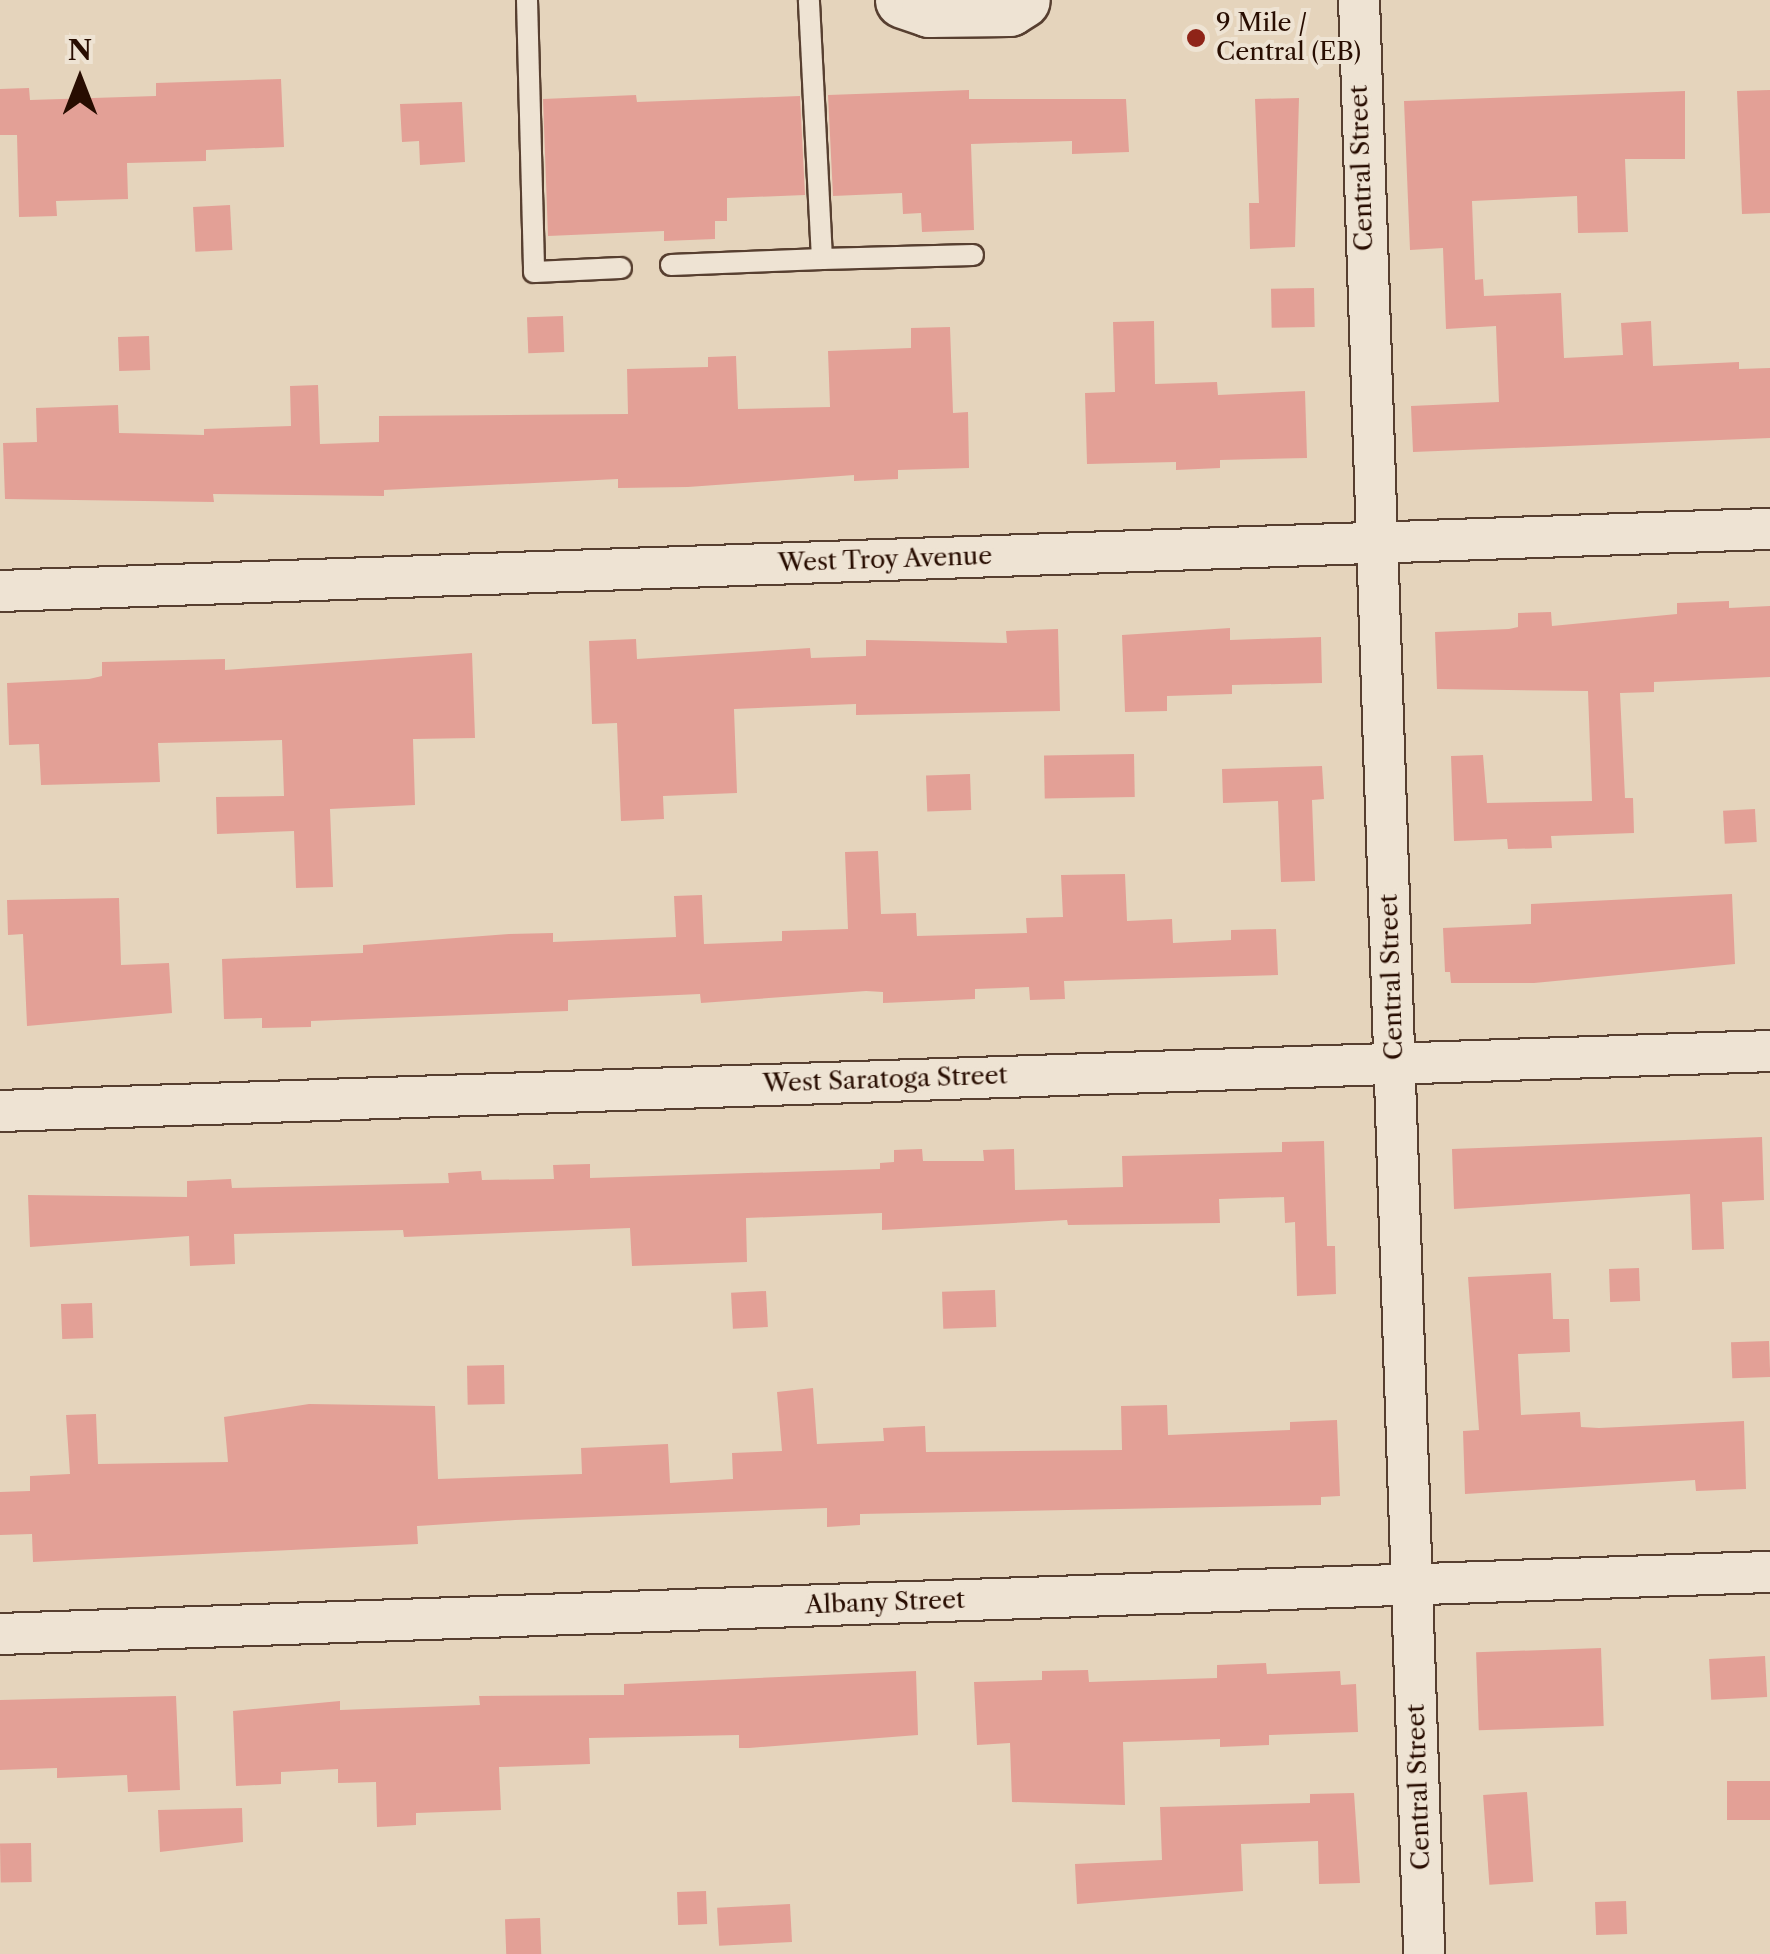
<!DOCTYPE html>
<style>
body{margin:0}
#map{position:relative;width:1770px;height:1954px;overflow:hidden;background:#e5d4bc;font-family:"Libre Caslon Text",serif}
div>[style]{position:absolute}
.building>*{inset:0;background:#e3a096;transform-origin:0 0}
.roads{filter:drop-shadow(2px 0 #573f30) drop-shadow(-2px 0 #573f30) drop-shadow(0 2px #573f30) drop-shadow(0 -2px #573f30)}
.service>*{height:20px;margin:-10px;padding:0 10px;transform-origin:10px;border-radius:10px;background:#eee3d3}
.minor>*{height:40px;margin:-20px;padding:0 20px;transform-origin:20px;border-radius:20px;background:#eee3d3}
.secondary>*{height:55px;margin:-27.5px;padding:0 27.5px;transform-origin:27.5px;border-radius:27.5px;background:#eee3d3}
.dots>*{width:28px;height:28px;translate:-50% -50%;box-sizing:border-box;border:5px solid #eee3d3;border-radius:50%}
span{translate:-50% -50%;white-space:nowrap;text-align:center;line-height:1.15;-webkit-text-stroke:8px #eee3d3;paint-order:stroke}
.poi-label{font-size:25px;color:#280d01}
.left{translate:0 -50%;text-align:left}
.street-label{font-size:25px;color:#280d01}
.north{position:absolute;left:30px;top:30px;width:100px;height:100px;-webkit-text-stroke:8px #eee3d3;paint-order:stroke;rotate:0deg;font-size:28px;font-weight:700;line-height:40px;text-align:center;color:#280d01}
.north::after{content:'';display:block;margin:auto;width:35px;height:45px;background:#280d01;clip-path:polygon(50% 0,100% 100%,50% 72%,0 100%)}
</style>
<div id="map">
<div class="building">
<div style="clip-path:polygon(281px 79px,284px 147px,206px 150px,206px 161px,127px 163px,128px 199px,56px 201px,57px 216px,19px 217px,17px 135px,0 135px,0 89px,29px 88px,30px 100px,156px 96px,156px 83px)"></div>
<div style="clip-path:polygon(969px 90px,969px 99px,1126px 99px,1129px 152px,1072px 154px,1072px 141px,971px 144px,974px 230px,922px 232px,921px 213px,903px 214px,902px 193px,833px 196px,828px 95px)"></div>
<div style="clip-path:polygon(1770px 90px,1770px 213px,1742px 214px,1737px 91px)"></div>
<div style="clip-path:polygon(1685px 91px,1685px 159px,1625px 159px,1628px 232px,1578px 233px,1577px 196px,1472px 201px,1475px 280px,1483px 279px,1484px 296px,1561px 293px,1564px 358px,1623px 355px,1621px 323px,1651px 321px,1653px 366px,1739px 362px,1739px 369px,1770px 368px,1770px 438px,1413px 452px,1411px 406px,1499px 402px,1496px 326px,1446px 329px,1443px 248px,1410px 250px,1404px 101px)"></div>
<div style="clip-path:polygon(636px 95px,637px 102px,800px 96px,805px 195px,727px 198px,727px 221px,715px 221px,715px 239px,664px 241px,664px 231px,548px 236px,543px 99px)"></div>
<div style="clip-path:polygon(1299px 98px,1295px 247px,1250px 249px,1249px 203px,1259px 203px,1255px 99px)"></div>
<div style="clip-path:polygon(462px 102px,465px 162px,420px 165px,419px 141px,402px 142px,400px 104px)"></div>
<div style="left:230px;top:205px;width:45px;height:37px;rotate:87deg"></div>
<div style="left:1314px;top:288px;width:39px;height:43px;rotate:89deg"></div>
<div style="left:563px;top:316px;width:36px;height:36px;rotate:88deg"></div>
<div style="clip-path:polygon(1154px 321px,1155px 384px,1217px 382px,1218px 395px,1305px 391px,1307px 458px,1220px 460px,1220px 468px,1176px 470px,1176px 462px,1087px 464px,1085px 393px,1115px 392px,1113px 322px)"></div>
<div style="clip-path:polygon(950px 327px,953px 413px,968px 412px,969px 468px,898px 470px,898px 479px,854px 481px,854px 475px,688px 487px,618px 488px,618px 479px,384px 490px,384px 496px,213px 494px,214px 502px,5px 499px,3px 443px,37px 442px,36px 408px,118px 405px,119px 433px,204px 435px,204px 429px,291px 426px,290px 386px,318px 385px,320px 444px,379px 442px,379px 416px,628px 414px,627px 369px,708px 367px,708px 357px,736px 356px,738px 409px,830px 407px,828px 351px,911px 348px,911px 328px)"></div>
<div style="left:149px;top:336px;width:34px;height:31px;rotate:88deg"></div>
<div style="clip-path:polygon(1729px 601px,1729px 608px,1770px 606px,1770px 677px,1654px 682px,1654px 692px,1620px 693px,1625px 798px,1633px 798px,1634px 833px,1551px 836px,1552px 848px,1508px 849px,1507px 839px,1454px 841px,1451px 756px,1483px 755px,1487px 803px,1592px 801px,1588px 691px,1437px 689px,1435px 632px,1509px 629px,1518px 627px,1518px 613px,1551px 612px,1552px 626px,1677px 614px,1677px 603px)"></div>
<div style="clip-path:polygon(1230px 628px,1230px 640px,1321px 637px,1322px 683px,1232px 685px,1232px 694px,1167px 696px,1167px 711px,1125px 712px,1122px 635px)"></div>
<div style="clip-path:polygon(1058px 629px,1060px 711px,856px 715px,856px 704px,734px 709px,737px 793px,663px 796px,664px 819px,621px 821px,617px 723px,592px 724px,589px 641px,636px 639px,637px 659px,810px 648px,811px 658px,866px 656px,866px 640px,1007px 643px,1006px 631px)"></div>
<div style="clip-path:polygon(472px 653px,475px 738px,413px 739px,415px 805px,330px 809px,333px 887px,296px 888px,294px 831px,217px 834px,216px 797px,284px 796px,282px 740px,158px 743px,160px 782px,41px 785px,39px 744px,9px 745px,7px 683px,89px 679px,102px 676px,102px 662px,225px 659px,225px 670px)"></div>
<div style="left:1134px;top:754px;width:43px;height:90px;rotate:89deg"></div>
<div style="clip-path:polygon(1322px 766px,1324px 799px,1312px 800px,1315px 881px,1281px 882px,1278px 801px,1223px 803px,1222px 769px)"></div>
<div style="left:970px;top:774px;width:36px;height:44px;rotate:88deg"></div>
<div style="left:1755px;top:809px;width:33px;height:32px;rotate:87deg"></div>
<div style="clip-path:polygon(878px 851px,881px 914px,916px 913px,917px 936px,1027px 933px,1026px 918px,1063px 917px,1061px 875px,1125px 874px,1127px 921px,1172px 919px,1173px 943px,1231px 940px,1231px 930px,1276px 929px,1278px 975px,1064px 981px,1065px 999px,1030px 1000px,1029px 987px,975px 989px,975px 999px,883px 1003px,883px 992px,866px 991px,701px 1003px,700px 994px,568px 1000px,568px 1011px,311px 1021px,311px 1027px,262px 1028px,262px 1018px,224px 1019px,222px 959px,363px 953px,363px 945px,509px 934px,553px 933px,553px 942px,676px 937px,674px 896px,702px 895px,704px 944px,782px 941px,782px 931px,848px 929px,845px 852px)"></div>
<div style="clip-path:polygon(1732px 894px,1735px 964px,1534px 983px,1451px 983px,1450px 972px,1445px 972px,1443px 928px,1531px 924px,1531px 904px)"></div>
<div style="clip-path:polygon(119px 898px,121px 965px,169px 963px,172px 1013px,27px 1026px,23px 934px,8px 935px,7px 900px)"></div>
<div style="clip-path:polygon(1762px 1137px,1764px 1200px,1722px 1202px,1724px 1249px,1692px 1250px,1690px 1194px,1454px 1209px,1452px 1149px)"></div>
<div style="clip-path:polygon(1324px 1141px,1327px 1246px,1335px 1246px,1336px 1294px,1297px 1296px,1295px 1222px,1285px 1223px,1284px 1197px,1219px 1199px,1220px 1223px,1068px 1225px,1067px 1220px,882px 1230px,882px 1213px,746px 1218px,747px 1262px,632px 1266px,630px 1228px,404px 1237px,403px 1230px,234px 1234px,235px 1264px,190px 1266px,189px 1236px,30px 1247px,28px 1195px,187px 1197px,187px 1181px,231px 1179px,232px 1188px,449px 1183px,448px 1173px,481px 1171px,482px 1180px,554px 1179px,553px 1165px,590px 1164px,590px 1178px,880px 1169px,880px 1163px,894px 1162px,894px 1150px,922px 1149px,923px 1161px,984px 1161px,983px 1150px,1014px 1149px,1015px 1190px,1123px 1187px,1122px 1156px,1282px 1152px,1282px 1142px)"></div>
<div style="left:1639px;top:1268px;width:33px;height:30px;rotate:88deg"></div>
<div style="clip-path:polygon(1551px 1273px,1553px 1319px,1569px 1319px,1570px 1352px,1518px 1354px,1521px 1415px,1580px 1412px,1581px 1427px,1599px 1428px,1744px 1421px,1746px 1489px,1696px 1491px,1695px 1480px,1465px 1494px,1463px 1431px,1479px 1430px,1468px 1277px)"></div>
<div style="left:995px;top:1290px;width:37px;height:53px;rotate:88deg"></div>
<div style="left:766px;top:1291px;width:36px;height:35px;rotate:87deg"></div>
<div style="left:92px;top:1303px;width:35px;height:31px;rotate:88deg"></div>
<div style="left:1769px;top:1341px;width:36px;height:38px;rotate:88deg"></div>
<div style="left:504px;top:1365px;width:39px;height:37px;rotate:89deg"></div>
<div style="clip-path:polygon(813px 1388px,817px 1444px,884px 1441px,883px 1428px,925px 1426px,926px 1452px,1122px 1450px,1121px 1406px,1167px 1405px,1168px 1435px,1290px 1430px,1290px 1422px,1337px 1420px,1340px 1496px,1321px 1497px,1321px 1505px,860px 1514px,860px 1525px,827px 1527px,827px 1508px,515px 1520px,417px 1526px,418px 1544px,33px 1562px,32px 1534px,0 1535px,0 1492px,30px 1491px,30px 1476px,70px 1474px,66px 1415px,96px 1414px,98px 1464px,228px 1462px,224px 1417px,309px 1404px,435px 1406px,438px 1479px,582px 1474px,581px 1448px,668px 1444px,670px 1483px,733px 1479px,732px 1453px,782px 1451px,777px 1392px)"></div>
<div style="left:1601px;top:1648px;width:78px;height:125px;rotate:88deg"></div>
<div style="left:1765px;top:1656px;width:41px;height:56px;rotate:87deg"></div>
<div style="clip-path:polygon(1266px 1663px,1267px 1674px,1340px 1671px,1341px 1685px,1356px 1684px,1358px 1732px,1269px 1735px,1269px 1745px,1220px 1747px,1220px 1739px,1123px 1742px,1125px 1805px,1012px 1802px,1010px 1743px,977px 1745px,974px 1682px,1042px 1680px,1042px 1671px,1088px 1670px,1089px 1682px,1217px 1678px,1217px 1665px)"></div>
<div style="clip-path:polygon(916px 1671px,918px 1735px,749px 1748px,739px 1748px,739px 1735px,589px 1738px,590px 1764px,499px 1767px,501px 1810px,416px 1813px,416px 1825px,377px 1827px,376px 1782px,338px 1783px,338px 1769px,281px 1772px,281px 1784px,236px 1786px,233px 1711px,340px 1701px,340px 1710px,480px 1705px,479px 1696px,624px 1695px,624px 1684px)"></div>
<div style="clip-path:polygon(176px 1696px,180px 1790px,128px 1792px,127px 1775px,57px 1778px,57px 1768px,0 1770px,0 1700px)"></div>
<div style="left:1770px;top:1781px;width:39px;height:43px;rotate:90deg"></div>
<div style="left:1527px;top:1792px;width:90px;height:44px;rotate:86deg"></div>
<div style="clip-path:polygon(1354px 1793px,1360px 1883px,1319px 1884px,1318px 1841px,1241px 1844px,1243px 1891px,1077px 1904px,1075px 1864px,1162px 1860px,1160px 1807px,1310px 1803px,1310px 1794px)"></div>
<div style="clip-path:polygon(242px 1808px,243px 1842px,160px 1852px,158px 1810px)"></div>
<div style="left:31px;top:1843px;width:39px;height:31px;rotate:89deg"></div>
<div style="left:706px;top:1891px;width:33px;height:29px;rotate:88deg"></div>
<div style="left:1626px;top:1901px;width:33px;height:31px;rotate:88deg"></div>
<div style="left:790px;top:1904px;width:38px;height:73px;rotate:87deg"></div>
<div style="left:540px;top:1918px;width:36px;height:35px;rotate:88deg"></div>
</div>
<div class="roads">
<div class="service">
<div style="left:527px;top:0;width:272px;rotate:88.5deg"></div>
<div style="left:534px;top:272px;width:87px;rotate:-2.6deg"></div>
<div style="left:822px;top:259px;width:151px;rotate:-1.5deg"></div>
<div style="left:671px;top:265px;width:151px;rotate:-2.3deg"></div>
<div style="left:822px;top:259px;width:259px;rotate:-92.9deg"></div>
</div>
<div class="minor">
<div style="left:1359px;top:0;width:1955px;rotate:88.09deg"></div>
<div style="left:0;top:591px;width:1771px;rotate:-2.01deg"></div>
<div style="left:0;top:1111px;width:1771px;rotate:-1.94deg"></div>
<div style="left:0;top:1634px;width:1771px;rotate:-2.01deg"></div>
</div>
<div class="secondary">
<div style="left:903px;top:0;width:28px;rotate:19deg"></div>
<div style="left:929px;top:9px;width:80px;rotate:-0.7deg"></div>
<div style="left:1009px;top:8px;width:15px;rotate:-32deg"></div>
</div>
</div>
<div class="dots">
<div style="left:1196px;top:38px;background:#8f2418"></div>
</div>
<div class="poi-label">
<span class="left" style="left:1216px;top:38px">9 Mile /<br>Central (EB)</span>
</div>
<div class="street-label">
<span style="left:1362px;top:168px;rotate:-92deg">Central Street</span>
<span style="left:885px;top:560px;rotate:-2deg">West Troy Avenue</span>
<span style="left:1392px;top:977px;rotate:-92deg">Central Street</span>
<span style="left:885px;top:1080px;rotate:-2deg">West Saratoga Street</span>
<span style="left:885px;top:1603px;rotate:-2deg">Albany Street</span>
<span style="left:1419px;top:1787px;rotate:-92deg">Central Street</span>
</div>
<div class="north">N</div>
</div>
